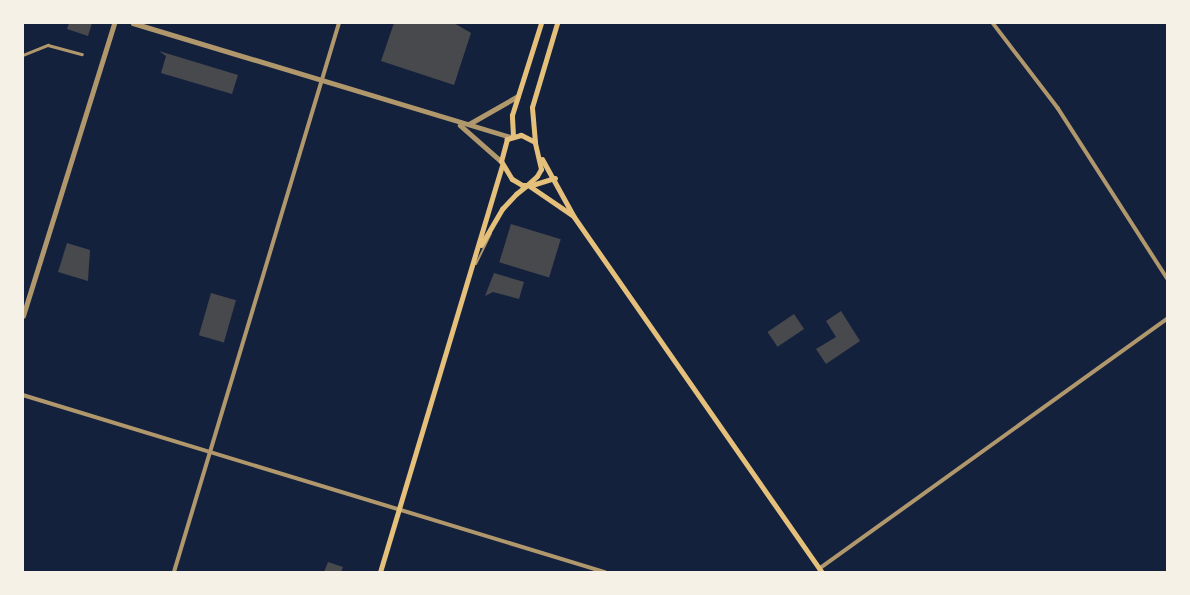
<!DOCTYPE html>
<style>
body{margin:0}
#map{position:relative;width:1190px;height:595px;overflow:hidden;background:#14213d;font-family:Ubuntu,sans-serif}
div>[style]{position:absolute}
.building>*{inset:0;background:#48494c;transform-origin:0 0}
.service>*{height:2px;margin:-1px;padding:0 1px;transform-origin:1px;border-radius:1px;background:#b1986c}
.pedestrian>*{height:2.5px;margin:-1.25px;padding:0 1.25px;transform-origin:1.25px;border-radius:1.25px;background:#b1986c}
.minor>*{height:3.5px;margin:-1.75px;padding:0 1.75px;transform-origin:1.75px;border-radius:1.75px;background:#b1986c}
.tertiary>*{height:4.5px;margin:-2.25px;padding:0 2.25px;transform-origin:2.25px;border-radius:2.25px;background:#b1986c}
.secondary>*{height:5px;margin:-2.5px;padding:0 2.5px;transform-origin:2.5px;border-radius:2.5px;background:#e5c07b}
span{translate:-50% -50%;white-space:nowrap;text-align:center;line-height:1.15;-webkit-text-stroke:5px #f6f1e7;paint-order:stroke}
.frame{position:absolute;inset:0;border:24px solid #f6f1e7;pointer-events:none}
</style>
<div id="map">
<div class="building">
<div style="clip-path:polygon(69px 23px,92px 23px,88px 36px,67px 29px)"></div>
<div style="clip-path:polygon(394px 23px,454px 23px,471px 33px,454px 85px,381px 61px)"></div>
<div style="clip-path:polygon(159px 51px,238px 75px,232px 94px,161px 73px,166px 56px)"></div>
<div style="left:511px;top:224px;width:52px;height:40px;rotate:17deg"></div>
<div style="clip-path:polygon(67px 243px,90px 250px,88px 281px,58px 272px)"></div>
<div style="clip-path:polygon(494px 273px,524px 282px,519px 299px,493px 292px,485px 296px)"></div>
<div style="left:211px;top:293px;width:26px;height:44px;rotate:16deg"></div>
<div style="clip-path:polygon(841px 311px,860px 341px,826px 364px,816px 349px,836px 337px,826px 321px)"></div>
<div style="left:794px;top:314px;width:18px;height:32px;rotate:56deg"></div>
<div style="clip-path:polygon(328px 562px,343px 567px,341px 572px,324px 572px)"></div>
</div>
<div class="service">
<div style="left:476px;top:264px;width:34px;rotate:-64deg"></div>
</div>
<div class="pedestrian">
<div style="left:23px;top:55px;width:27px;rotate:-22deg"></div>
<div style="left:48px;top:45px;width:35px;rotate:15deg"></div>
</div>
<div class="minor">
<div style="left:993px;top:23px;width:107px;rotate:52.6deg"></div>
<div style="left:1058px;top:108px;width:202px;rotate:57.3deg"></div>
<div style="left:23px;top:395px;width:608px;rotate:16.92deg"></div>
<div style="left:819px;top:569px;width:428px;rotate:-35.7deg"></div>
<div style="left:174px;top:572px;width:573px;rotate:-73.27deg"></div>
</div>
<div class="tertiary">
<div style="left:133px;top:23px;width:394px;rotate:16.8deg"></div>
<div style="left:469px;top:124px;width:56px;rotate:-29.7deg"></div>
<div style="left:460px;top:125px;width:55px;rotate:41.3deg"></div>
<div style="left:23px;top:316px;width:307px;rotate:-72.7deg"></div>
</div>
<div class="secondary">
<div style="left:513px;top:136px;width:21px;rotate:-93deg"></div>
<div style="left:512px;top:115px;width:96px;rotate:-72.5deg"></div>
<div style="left:535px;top:142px;width:35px;rotate:-95deg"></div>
<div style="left:532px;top:107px;width:88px;rotate:-73.4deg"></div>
<div style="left:542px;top:159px;width:66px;rotate:61.1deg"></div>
<div style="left:574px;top:217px;width:433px;rotate:55.1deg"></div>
<div style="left:528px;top:185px;width:53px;rotate:34.3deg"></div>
<div style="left:481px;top:245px;width:42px;rotate:-59.7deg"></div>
<div style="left:502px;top:209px;width:21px;rotate:-47deg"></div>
<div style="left:516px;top:194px;width:14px;rotate:-39deg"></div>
<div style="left:527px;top:185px;width:13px;rotate:-42deg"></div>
<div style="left:537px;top:176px;width:8px;rotate:-60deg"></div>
<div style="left:541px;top:169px;width:28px;rotate:-103deg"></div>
<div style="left:535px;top:142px;width:16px;rotate:-153deg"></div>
<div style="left:521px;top:135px;width:15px;rotate:164deg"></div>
<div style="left:507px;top:139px;width:23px;rotate:105deg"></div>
<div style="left:501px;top:161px;width:21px;rotate:59deg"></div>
<div style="left:512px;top:179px;width:12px;rotate:31deg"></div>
<div style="left:522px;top:185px;width:10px"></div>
<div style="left:532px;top:185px;width:24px;rotate:-17deg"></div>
<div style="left:380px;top:572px;width:424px;rotate:-73.3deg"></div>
</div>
<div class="frame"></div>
</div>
